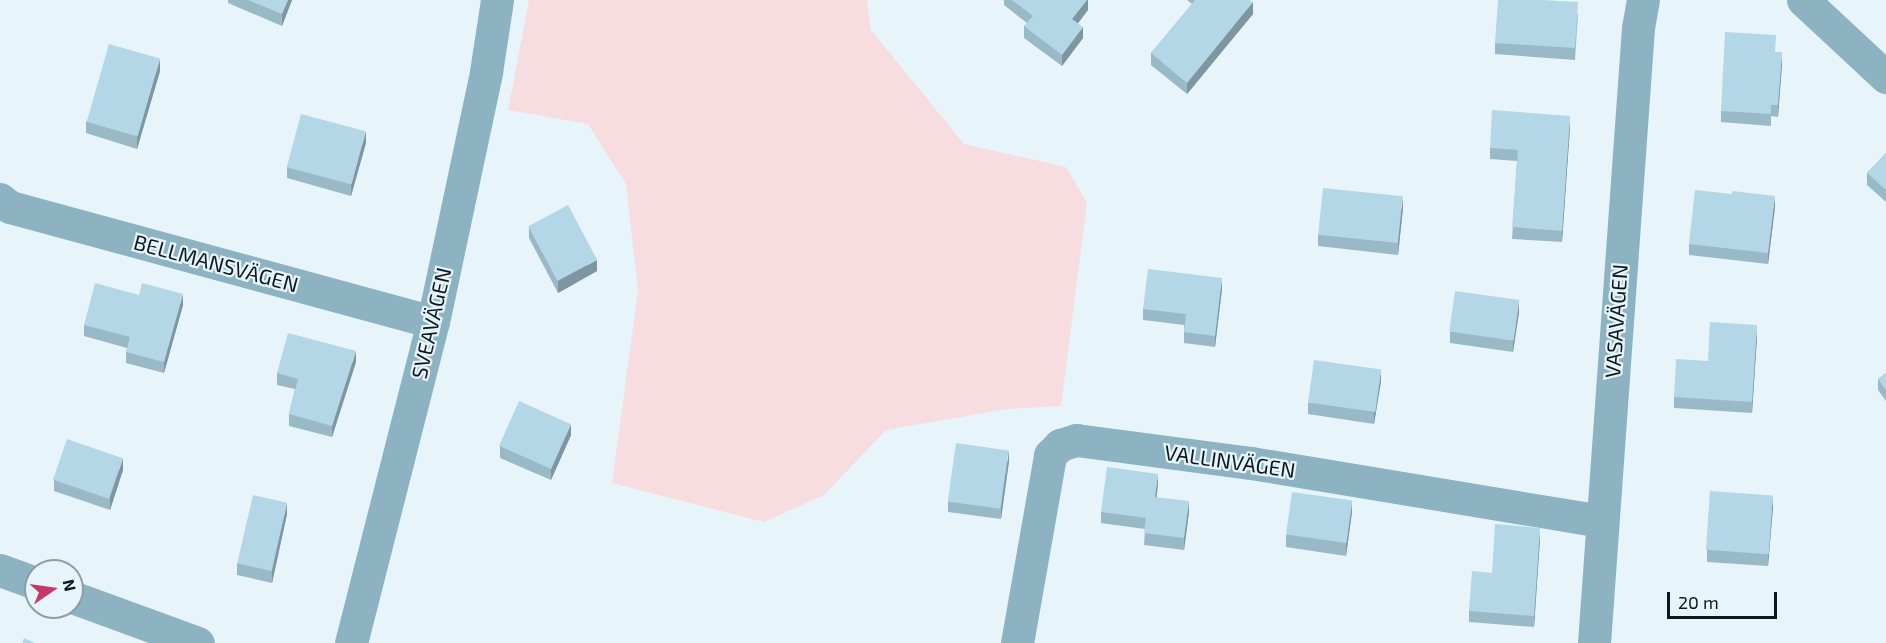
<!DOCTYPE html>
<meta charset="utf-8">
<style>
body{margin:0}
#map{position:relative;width:1886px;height:643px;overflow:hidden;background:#e7f5fb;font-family:"Exo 2",sans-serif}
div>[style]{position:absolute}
.green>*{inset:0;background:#f7dce0}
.minor>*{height:33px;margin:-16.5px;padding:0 16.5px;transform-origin:16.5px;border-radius:16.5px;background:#8db3c3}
.wall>*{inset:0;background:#9ab9c6}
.shaded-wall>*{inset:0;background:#7d96a1}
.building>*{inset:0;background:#b3d7e6;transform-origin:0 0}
span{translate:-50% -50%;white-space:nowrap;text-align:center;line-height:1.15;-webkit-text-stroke:4.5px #e7f5fb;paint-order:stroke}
.street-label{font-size:21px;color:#0b181e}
.north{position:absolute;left:24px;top:559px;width:60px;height:60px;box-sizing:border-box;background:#e7f5fb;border:2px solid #8f9da3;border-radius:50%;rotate:77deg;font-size:16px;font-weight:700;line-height:24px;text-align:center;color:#0b181e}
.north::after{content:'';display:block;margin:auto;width:21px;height:27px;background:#c73965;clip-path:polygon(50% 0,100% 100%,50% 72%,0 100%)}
.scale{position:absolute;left:1667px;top:592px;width:110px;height:27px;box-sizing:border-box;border:3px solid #0b181e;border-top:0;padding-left:8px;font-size:18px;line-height:21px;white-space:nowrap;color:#0b181e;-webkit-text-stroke:4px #e7f5fb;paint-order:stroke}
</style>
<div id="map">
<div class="green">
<div style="clip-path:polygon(529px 0,867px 0,871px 30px,964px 144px,1066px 167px,1087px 203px,1061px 406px,1007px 409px,886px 430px,824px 495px,764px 522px,612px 483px,638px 291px,626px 184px,588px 124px,508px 110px)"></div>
</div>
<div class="minor">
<div style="left:1803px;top:0;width:113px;rotate:42.9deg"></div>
<div style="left:0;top:199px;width:13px;rotate:39deg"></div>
<div style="left:10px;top:207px;width:438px;rotate:15.2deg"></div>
<div style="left:0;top:570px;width:38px;rotate:20deg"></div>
<div style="left:72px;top:597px;width:134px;rotate:20.1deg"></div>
<div style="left:351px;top:643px;width:331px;rotate:-75.7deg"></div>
<div style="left:433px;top:322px;width:256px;rotate:-78deg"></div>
<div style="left:486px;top:72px;width:73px;rotate:-81.3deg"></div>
<div style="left:1017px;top:643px;width:191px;rotate:-80deg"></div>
<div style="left:1050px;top:455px;width:14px;rotate:-45deg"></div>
<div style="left:1060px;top:445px;width:17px;rotate:-17deg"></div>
<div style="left:1076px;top:440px;width:177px;rotate:7.5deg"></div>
<div style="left:1251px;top:463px;width:356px;rotate:9.4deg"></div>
<div style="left:1594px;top:643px;width:617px;rotate:-85.91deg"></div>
<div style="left:1638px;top:28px;width:28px;rotate:-80deg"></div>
</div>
<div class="wall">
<div style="clip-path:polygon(228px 0,292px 0,282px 26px,228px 3px)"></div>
<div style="clip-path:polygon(1004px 0,1088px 0,1088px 10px,1078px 23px,1083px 38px,1062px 66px,1024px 38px,1024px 26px,1027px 23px,1004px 5px)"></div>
<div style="clip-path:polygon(1187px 0,1250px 0,1253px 14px,1187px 94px,1151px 65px,1151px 53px,1192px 4px)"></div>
<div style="clip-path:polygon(1578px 14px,1575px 60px,1495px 54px,1495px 43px)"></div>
<div style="clip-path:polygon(1775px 52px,1782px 64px,1778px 117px,1771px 116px,1771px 126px,1721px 122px,1721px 111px)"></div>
<div style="clip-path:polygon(160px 71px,137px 149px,86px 133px,86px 122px)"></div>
<div style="clip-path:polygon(1570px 127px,1562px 242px,1512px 239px,1517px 161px,1490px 159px,1490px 148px)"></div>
<div style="clip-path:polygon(366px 143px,351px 196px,287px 178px,287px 167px)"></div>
<div style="clip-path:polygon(1886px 153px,1886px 202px,1867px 185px,1867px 173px)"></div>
<div style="clip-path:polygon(1775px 207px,1768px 264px,1689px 255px,1689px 244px)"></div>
<div style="clip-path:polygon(1403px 208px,1398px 255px,1318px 246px,1318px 235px)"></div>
<div style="clip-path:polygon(529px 227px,597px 271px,558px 293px,529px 238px)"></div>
<div style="clip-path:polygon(1222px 289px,1215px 347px,1184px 343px,1184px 325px,1143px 320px,1143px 309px)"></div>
<div style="clip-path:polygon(139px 295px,183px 305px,164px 373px,126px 363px,126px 352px,127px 348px,84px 336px,84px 325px)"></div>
<div style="clip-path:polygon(1519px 312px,1513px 352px,1450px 343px,1450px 332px)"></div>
<div style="clip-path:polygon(1757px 337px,1752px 413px,1674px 408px,1674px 397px)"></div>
<div style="clip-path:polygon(356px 362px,332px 437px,289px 426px,289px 414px,295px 389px,277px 385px,277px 373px)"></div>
<div style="clip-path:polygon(1886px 373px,1886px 401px,1878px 390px,1878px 379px)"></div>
<div style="clip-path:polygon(1381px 381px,1374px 424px,1308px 414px,1308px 403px)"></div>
<div style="clip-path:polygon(571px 435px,551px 480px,500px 458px,500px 446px)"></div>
<div style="clip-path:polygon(1009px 461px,1001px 519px,948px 512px,948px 501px)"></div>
<div style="clip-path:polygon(123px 470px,110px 510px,54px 491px,54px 480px)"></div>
<div style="clip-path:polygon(1158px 485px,1156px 497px,1189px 512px,1184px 550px,1144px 545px,1145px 529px,1101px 523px,1101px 512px)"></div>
<div style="clip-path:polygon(1773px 507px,1768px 566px,1707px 562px,1707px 550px)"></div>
<div style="clip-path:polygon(1352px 512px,1346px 556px,1286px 547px,1286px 535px)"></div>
<div style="clip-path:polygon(287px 514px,272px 583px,237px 575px,237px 563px)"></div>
<div style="clip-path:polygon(1540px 539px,1534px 627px,1469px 622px,1469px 611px,1492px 573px)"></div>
</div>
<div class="shaded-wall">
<div style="clip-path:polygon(288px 0,292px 0,282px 26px,282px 14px)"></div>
<div style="clip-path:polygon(1087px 0,1088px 0,1088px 10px,1072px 31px,1072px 19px)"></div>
<div style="clip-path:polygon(1253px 2px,1253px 14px,1187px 94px,1187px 83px)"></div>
<div style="clip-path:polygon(1083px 27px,1083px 38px,1062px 66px,1062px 55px)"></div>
<div style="clip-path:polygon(1782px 52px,1782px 64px,1778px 117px,1778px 105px)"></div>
<div style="clip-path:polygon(160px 59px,160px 71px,137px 149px,137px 137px)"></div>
<div style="clip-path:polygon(1570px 116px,1570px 127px,1562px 242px,1562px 231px)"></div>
<div style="clip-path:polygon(366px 131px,366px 143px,351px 196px,351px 185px)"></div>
<div style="clip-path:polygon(1403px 196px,1403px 208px,1398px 255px,1398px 243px)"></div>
<div style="clip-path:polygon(1775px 196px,1775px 207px,1768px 264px,1768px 253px)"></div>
<div style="clip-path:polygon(597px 260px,597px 271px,558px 293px,558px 281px)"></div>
<div style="clip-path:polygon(1222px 278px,1222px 289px,1215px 347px,1215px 336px)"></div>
<div style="clip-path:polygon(183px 294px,183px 305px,164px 373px,164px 362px)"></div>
<div style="clip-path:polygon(1519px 300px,1519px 312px,1513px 352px,1513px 341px)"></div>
<div style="clip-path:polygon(1757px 325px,1757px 337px,1752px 413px,1752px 402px)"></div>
<div style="clip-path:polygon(356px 351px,356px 362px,332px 437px,332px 426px)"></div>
<div style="clip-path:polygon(1381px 369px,1381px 381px,1374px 424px,1374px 413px)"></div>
<div style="clip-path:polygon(571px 424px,571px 435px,551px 480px,551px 469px)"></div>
<div style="clip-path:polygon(1009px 450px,1009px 461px,1001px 519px,1001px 508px)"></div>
<div style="clip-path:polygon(123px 458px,123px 470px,110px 510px,110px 498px)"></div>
<div style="clip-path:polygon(1158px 474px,1158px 485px,1155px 508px,1155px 497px)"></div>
<div style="clip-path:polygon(1773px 495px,1773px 507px,1768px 566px,1768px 555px)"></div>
<div style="clip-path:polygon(1352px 500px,1352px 512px,1346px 556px,1346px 544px)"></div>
<div style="clip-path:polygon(1189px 501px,1189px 512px,1184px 550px,1184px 538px)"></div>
<div style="clip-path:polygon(287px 503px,287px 514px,272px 583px,272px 571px)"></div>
<div style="clip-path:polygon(1540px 528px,1540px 539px,1534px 627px,1534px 616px)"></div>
</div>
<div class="building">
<div style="clip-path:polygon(248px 0,288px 0,282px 14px)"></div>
<div style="clip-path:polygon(1012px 0,1087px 0,1072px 19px,1083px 27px,1062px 55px,1024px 26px,1033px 16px)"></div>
<div style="clip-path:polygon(1195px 0,1250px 0,1253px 2px,1187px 83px,1151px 53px)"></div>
<div style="clip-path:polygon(1498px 0,1542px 0,1578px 2px,1575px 48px,1495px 43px)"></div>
<div style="clip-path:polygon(1725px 32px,1776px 35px,1775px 52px,1782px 52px,1778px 105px,1771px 105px,1771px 114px,1721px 111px)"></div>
<div style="left:109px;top:44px;width:53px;height:81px;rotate:16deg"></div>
<div style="clip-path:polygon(1492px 110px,1570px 116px,1562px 231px,1512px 227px,1518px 150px,1490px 148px)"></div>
<div style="left:301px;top:114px;width:67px;height:55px;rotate:15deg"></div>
<div style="clip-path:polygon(1886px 153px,1886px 190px,1867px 173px)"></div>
<div style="left:1323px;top:188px;width:80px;height:47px;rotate:6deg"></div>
<div style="clip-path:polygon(1695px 190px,1732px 194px,1732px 191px,1775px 196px,1768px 253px,1689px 244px)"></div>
<div style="left:568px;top:205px;width:62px;height:45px;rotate:62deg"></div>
<div style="clip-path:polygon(1148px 269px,1222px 278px,1215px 336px,1184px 332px,1186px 314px,1143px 309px)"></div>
<div style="clip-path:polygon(95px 283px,139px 295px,142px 283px,183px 294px,164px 362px,126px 352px,130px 337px,84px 325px)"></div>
<div style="left:1455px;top:291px;width:65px;height:41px;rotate:8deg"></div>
<div style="clip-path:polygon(1710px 322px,1757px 325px,1752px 402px,1674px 397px,1676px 359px,1708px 361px)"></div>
<div style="clip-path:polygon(288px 333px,356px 351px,332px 426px,289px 414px,298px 379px,277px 373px)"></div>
<div style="left:1314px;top:360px;width:68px;height:43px;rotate:8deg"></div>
<div style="clip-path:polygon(1886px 373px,1886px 390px,1878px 379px)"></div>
<div style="left:519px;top:401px;width:57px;height:49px;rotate:24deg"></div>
<div style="left:67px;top:439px;width:59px;height:43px;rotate:19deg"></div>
<div style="left:956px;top:443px;width:53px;height:59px;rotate:8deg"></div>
<div style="clip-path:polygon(1107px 467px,1158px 474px,1155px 497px,1189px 501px,1184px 538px,1144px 533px,1146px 518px,1101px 512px)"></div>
<div style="left:1710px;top:491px;width:63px;height:59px;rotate:4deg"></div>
<div style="left:1292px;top:492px;width:61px;height:43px;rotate:8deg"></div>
<div style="left:253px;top:495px;width:35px;height:70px;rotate:13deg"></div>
<div style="clip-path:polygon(1495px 524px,1540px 528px,1534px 616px,1469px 611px,1472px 571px,1492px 573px)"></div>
<div style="clip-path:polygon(24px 638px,35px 643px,22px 643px)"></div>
</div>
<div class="street-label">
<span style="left:216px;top:263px;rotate:15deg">BELLMANSVÄGEN</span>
<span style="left:1616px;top:321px;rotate:-86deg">VASAVÄGEN</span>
<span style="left:431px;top:323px;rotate:-77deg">SVEAVÄGEN</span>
<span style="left:1230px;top:461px;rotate:8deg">VALLINVÄGEN</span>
</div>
<div class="north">N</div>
<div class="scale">20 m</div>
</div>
